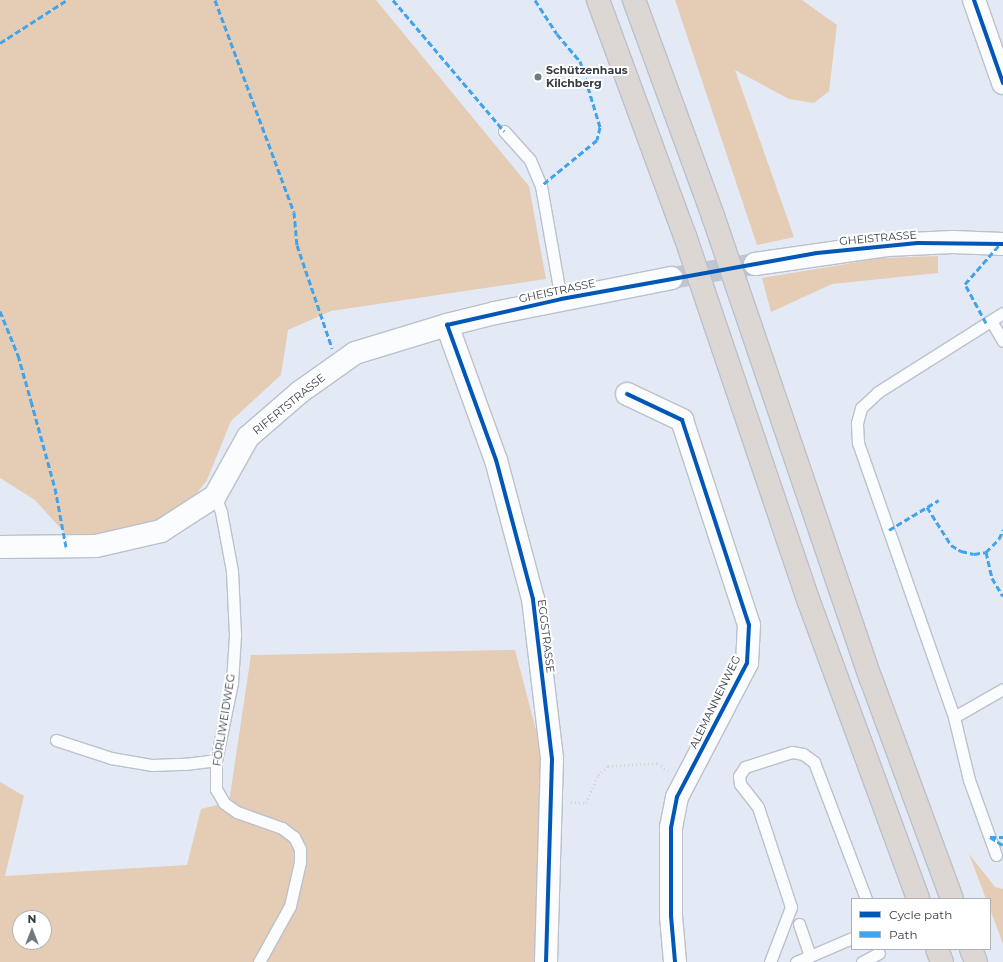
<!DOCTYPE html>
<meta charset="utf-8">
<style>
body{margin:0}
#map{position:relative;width:1003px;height:962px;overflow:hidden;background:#e3eaf5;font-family:Montserrat,sans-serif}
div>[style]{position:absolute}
.green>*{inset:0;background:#e4ccb5}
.minor-tunnel>*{height:22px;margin-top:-11px;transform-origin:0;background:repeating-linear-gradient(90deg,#c0c7d2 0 22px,transparent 0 33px)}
.path>*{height:2.5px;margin-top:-1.25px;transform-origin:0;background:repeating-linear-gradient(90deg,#d3d5d8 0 1px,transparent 0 4px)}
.roads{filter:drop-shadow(1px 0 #bbc1ca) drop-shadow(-1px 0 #bbc1ca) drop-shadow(0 1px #bbc1ca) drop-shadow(0 -1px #bbc1ca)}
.service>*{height:11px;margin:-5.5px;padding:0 5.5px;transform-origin:5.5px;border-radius:5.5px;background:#fbfcfe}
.minor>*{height:22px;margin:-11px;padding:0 11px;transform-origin:11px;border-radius:11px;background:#fbfcfe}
.motorway>*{height:22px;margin:-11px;padding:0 11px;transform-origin:11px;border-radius:11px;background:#dcd7d3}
.quiet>*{height:3px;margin-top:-1.5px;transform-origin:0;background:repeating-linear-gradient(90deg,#3fa4ec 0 6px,transparent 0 9px)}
.cycleway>*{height:4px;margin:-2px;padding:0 2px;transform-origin:2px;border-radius:2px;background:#0057b8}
.dots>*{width:11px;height:11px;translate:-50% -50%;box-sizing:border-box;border:2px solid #fff;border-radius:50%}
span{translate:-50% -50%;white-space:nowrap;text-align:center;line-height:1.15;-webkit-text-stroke:4px #fff;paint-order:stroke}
.poi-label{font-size:11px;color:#363c45;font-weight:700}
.left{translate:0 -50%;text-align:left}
.street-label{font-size:11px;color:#363c45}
.legend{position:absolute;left:851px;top:898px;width:140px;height:52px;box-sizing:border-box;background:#fff;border:1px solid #afb1b5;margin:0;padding:5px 7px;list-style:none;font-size:12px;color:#363c45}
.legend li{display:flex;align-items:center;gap:8px;height:20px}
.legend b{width:20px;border:1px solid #afb1b5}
.north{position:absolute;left:12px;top:910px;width:40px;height:40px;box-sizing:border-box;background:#fff;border:1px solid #afb1b5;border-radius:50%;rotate:0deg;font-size:11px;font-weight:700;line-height:16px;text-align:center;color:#363c45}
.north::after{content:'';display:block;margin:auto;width:14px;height:18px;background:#737983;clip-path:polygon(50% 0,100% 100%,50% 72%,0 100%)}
</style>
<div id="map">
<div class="green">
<div style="clip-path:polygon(0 0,376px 0,529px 186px,546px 279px,331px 311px,288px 330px,281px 375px,231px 421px,207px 480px,190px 502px,160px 523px,72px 541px,35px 500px,0 478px)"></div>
<div style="clip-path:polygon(675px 0,802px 0,837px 25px,829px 91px,814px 103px,789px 99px,735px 70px,794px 237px,757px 245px)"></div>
<div style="clip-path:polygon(938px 256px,938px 273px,832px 284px,771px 312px,762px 278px,882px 258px)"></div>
<div style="clip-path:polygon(evenodd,515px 650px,556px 806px,539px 962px,0 962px,0 782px,24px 796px,5px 876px,187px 865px,201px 809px,229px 802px,251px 655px,515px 650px,20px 918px,44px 918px,44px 942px,20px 942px,20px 918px)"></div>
<div style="clip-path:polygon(969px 854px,995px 887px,1003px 889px,1003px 944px,990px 909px,990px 899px,986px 899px)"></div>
</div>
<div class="minor-tunnel">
<div style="left:672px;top:278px;width:84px;rotate:-9.6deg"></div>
</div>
<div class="path">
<div style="left:571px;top:802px;width:15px;rotate:4deg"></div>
<div style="left:586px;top:803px;width:30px;rotate:-67deg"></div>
<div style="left:598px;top:775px;width:13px;rotate:-42deg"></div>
<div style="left:608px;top:766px;width:50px;rotate:-3.4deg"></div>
<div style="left:658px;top:763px;width:13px;rotate:39deg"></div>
</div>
<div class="roads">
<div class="service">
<div style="left:504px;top:131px;width:39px;rotate:48deg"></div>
<div style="left:530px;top:160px;width:28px;rotate:67deg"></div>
<div style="left:541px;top:186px;width:115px;rotate:80deg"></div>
<div style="left:991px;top:321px;width:23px;rotate:59deg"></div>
<div style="left:215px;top:496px;width:17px;rotate:69deg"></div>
<div style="left:221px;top:512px;width:60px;rotate:79.4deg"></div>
<div style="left:232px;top:571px;width:64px;rotate:87.3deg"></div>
<div style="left:235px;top:635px;width:48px;rotate:93.6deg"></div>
<div style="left:232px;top:683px;width:79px;rotate:101.7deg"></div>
<div style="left:216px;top:760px;width:29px;rotate:90deg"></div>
<div style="left:216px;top:789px;width:16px;rotate:60deg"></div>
<div style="left:224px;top:803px;width:16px;rotate:35deg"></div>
<div style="left:237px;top:812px;width:48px;rotate:19.6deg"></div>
<div style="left:282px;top:828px;width:15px;rotate:37deg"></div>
<div style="left:294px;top:837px;width:13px;rotate:63deg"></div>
<div style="left:300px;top:849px;width:13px;rotate:90deg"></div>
<div style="left:300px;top:862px;width:45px;rotate:102.8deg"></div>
<div style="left:290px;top:906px;width:64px;rotate:119deg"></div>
<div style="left:954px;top:717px;width:56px;rotate:-29.7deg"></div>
<div style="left:56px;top:740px;width:58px;rotate:18.1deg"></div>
<div style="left:111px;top:758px;width:42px;rotate:9.7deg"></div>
<div style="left:152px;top:765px;width:33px;rotate:-2deg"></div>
<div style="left:185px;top:764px;width:31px;rotate:-7deg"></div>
<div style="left:996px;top:855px;width:80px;rotate:-109.8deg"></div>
<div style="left:969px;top:780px;width:65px;rotate:-103.4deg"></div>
<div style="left:954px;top:717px;width:290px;rotate:-109.3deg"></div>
<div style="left:858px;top:443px;width:20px;rotate:-93deg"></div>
<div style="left:857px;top:423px;width:16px;rotate:-75deg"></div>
<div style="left:861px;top:408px;width:23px;rotate:-43deg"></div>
<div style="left:878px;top:392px;width:148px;rotate:-32.3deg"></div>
<div style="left:799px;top:924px;width:34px;rotate:71deg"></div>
<div style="left:770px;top:962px;width:59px;rotate:-69.1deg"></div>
<div style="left:791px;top:907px;width:105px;rotate:-108.3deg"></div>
<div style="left:758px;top:807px;width:29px;rotate:-128deg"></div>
<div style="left:740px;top:784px;width:8px;rotate:-97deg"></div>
<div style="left:739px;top:776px;width:11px;rotate:-56deg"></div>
<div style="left:745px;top:767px;width:49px;rotate:-17.7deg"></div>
<div style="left:792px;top:752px;width:11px;rotate:10deg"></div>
<div style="left:803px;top:754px;width:14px;rotate:36deg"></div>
<div style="left:814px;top:762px;width:147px;rotate:69.2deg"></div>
<div style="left:796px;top:962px;width:61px;rotate:-23.2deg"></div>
<div style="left:862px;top:962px;width:19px;rotate:-28deg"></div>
</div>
<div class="minor">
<div style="left:974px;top:0;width:88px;rotate:70.7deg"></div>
<div style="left:755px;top:264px;width:133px;rotate:-8.2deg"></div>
<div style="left:887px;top:245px;width:66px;rotate:-2.6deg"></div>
<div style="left:953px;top:242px;width:50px;rotate:2.3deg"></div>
<div style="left:447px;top:325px;width:144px;rotate:70.1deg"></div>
<div style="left:496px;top:460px;width:144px;rotate:75.1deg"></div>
<div style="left:533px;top:599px;width:161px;rotate:83.2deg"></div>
<div style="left:552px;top:759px;width:203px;rotate:91.7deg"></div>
<div style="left:627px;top:394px;width:61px;rotate:25.3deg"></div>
<div style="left:682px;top:420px;width:216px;rotate:71.9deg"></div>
<div style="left:749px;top:625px;width:38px;rotate:93deg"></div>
<div style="left:747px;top:663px;width:151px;rotate:117.6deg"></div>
<div style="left:677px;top:797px;width:32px;rotate:101deg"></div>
<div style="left:671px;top:828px;width:88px;rotate:90deg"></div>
<div style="left:671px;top:916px;width:46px;rotate:85deg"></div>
<div style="left:0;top:547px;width:96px;rotate:-0.6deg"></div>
<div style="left:96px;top:546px;width:67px;rotate:-13deg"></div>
<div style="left:161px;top:531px;width:64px;rotate:-32.9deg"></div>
<div style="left:215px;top:496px;width:68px;rotate:-60.8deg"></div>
<div style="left:248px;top:437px;width:69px;rotate:-40.9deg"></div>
<div style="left:300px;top:392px;width:67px;rotate:-35.3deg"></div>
<div style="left:355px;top:353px;width:96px;rotate:-16.9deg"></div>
<div style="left:447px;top:325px;width:49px;rotate:-14deg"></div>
<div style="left:495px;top:313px;width:180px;rotate:-11.2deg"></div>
</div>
<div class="motorway">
<div style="left:598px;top:0;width:252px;rotate:69.8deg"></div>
<div style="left:685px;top:236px;width:386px;rotate:71.3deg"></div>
<div style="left:809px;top:602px;width:316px;rotate:69.8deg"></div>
<div style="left:634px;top:0;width:230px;rotate:69.9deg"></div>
<div style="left:713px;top:216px;width:489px;rotate:71.2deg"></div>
<div style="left:871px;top:679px;width:234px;rotate:69.8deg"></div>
<div style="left:937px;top:949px;width:14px;rotate:69deg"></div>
<div style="left:971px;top:949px;width:14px;rotate:69deg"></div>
</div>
</div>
<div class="quiet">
<div style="left:215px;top:0;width:226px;rotate:69.6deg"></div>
<div style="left:294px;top:212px;width:33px;rotate:85deg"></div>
<div style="left:297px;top:245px;width:109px;rotate:71.2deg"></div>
<div style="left:393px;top:0;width:172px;rotate:49.7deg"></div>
<div style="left:535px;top:0;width:40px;rotate:57.1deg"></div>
<div style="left:557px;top:34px;width:35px;rotate:50deg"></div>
<div style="left:580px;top:61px;width:69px;rotate:73.1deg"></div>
<div style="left:600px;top:127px;width:13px;rotate:103deg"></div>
<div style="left:597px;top:140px;width:72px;rotate:140.6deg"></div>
<div style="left:0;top:43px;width:80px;rotate:-32.7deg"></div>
<div style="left:0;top:311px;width:48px;rotate:67.8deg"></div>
<div style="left:18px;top:355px;width:48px;rotate:74.2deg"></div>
<div style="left:31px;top:401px;width:90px;rotate:74.6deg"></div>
<div style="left:55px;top:488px;width:60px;rotate:79.4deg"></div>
<div style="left:986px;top:323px;width:44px;rotate:-118.3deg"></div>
<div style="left:965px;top:284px;width:53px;rotate:-48.8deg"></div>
<div style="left:927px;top:507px;width:45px;rotate:57.7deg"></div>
<div style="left:951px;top:545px;width:12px;rotate:31deg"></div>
<div style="left:961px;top:551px;width:13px;rotate:13deg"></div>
<div style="left:974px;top:554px;width:12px;rotate:-9deg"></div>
<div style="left:986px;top:552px;width:18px;rotate:-45deg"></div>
<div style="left:999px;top:539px;width:10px;rotate:-66deg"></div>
<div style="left:889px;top:530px;width:58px;rotate:-31deg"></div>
<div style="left:986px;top:552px;width:27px;rotate:77deg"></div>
<div style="left:992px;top:578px;width:21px;rotate:59deg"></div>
<div style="left:990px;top:837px;width:15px;rotate:32deg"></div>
<div style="left:990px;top:837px;width:13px"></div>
</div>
<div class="cycleway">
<div style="left:974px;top:0;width:88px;rotate:70.7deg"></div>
<div style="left:627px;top:394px;width:61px;rotate:25.3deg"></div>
<div style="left:682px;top:420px;width:216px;rotate:71.9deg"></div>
<div style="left:749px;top:625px;width:38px;rotate:93deg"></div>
<div style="left:747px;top:663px;width:151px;rotate:117.6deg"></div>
<div style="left:677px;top:797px;width:32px;rotate:101deg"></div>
<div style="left:671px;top:828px;width:88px;rotate:90deg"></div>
<div style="left:671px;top:916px;width:46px;rotate:85deg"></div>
<div style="left:546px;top:962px;width:203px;rotate:-88.3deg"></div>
<div style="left:552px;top:759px;width:161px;rotate:-96.8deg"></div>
<div style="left:533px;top:599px;width:144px;rotate:-104.9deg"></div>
<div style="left:496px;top:460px;width:144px;rotate:-109.9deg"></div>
<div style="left:447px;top:325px;width:117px;rotate:-12.8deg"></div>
<div style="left:561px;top:299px;width:260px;rotate:-10.2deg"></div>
<div style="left:817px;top:253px;width:101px;rotate:-5.7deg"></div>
<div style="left:918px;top:243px;width:85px;rotate:0.7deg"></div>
</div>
<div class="dots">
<div style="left:538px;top:77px;background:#737983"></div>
</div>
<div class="poi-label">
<span class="left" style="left:546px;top:77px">Schützenhaus<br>Kilchberg</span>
</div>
<div class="street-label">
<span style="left:878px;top:238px;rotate:-5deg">GHEISTRASSE</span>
<span style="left:557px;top:291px;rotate:-12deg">GHEISTRASSE</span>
<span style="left:289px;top:404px;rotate:-39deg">RIFERTSTRASSE</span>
<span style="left:546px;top:636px;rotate:83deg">EGGSTRASSE</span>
<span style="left:715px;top:702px;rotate:-64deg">ALEMANNENWEG</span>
<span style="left:224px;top:720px;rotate:-81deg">FÖRLIWEIDWEG</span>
</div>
<ul class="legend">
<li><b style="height:5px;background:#0057b8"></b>Cycle path</li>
<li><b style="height:5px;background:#3fa4ec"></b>Path</li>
</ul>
<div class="north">N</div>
</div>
